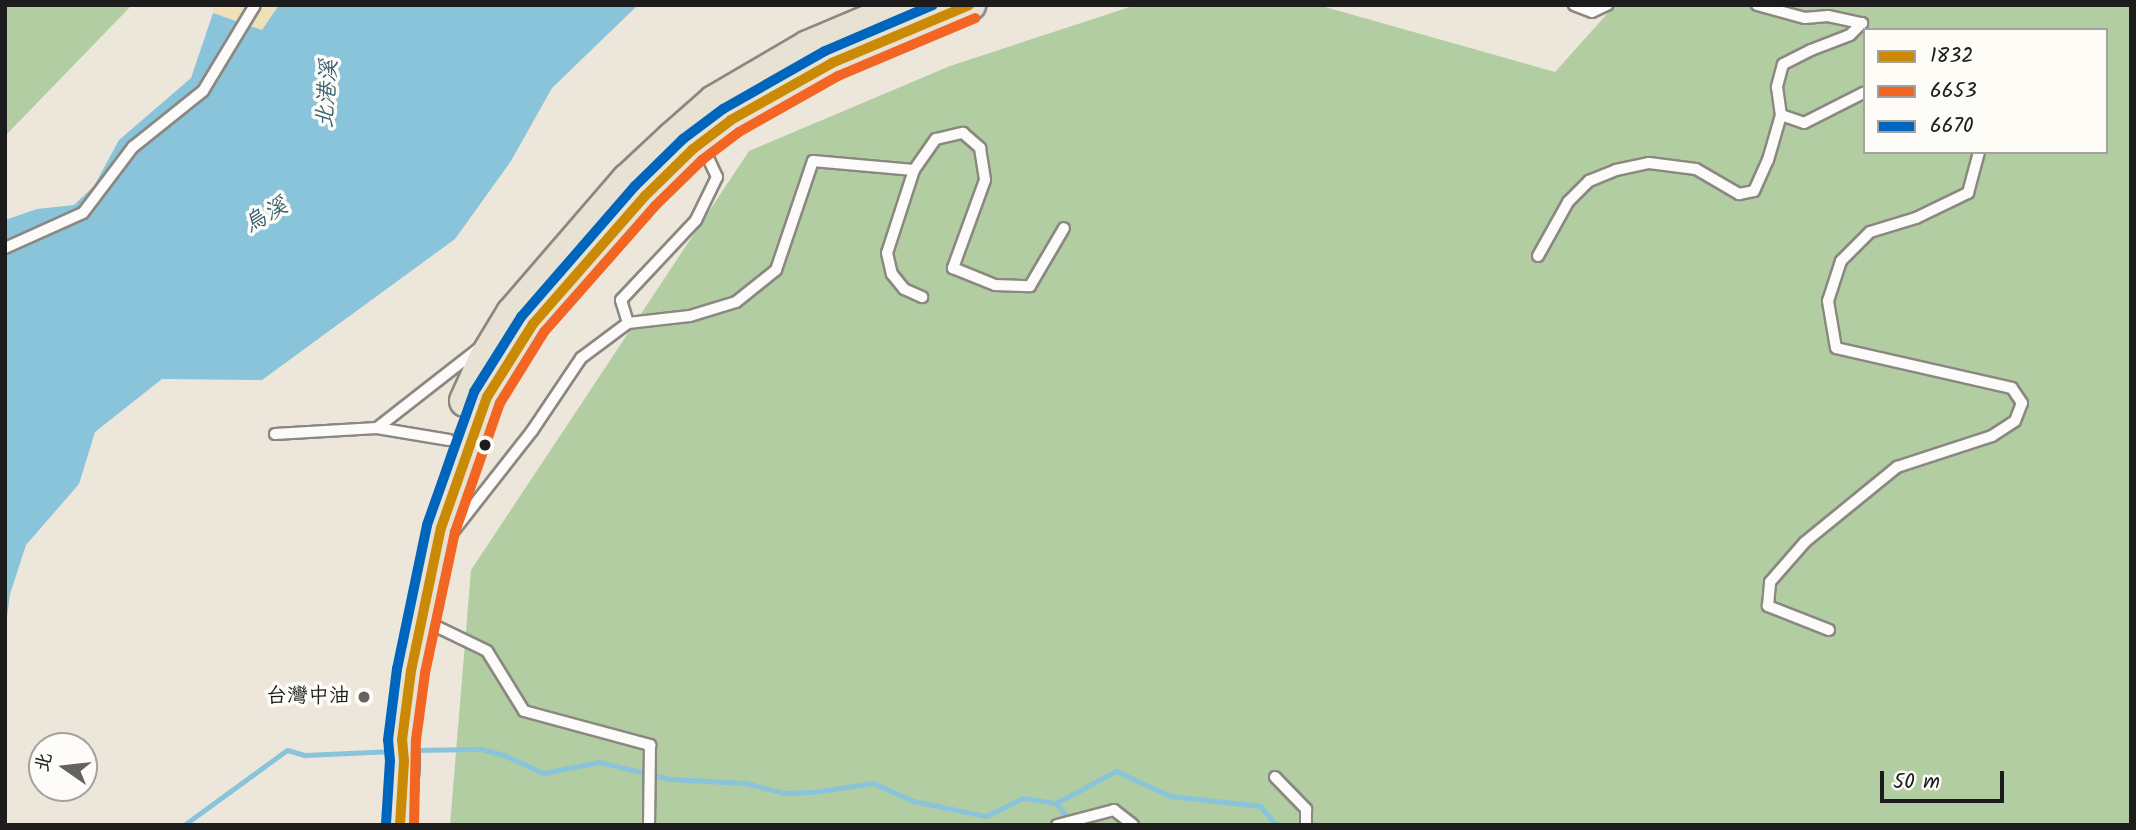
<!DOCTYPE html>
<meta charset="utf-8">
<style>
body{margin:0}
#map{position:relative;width:2136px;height:830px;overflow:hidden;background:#ede7db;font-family:Kalam,"LXGW WenKai TC",sans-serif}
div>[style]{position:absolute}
.forest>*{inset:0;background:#b2cda2}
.sand>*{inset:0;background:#eee0b9}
.water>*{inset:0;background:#89c4db}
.stream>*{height:5px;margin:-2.5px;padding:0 2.5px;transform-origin:2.5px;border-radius:2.5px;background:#89c4db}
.roads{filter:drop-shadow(2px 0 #8b8882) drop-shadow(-2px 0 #8b8882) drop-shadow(0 2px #8b8882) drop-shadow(0 -2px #8b8882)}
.lane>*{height:10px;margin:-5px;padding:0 5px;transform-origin:5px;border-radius:5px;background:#fcfbfa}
.primary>*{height:30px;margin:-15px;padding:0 15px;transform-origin:15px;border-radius:15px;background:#e8e2d5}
.bus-1>*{height:10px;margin:-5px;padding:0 5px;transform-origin:5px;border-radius:5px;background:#cb8a06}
.bus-2>*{height:10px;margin:-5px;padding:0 5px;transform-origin:5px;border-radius:5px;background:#f26522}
.bus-3>*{height:10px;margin:-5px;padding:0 5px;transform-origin:5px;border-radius:5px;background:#0065bd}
.dots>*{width:19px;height:19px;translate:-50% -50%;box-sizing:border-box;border:4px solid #fdfcf7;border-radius:50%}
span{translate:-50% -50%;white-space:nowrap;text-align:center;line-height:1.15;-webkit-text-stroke:7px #fdfcf7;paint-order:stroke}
.poi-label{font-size:21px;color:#1c1c1c}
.right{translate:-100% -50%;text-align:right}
.water-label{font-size:23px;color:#3a6172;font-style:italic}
.frame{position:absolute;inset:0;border:7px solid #1c1c1c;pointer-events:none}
.legend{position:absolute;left:1863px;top:28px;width:245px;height:126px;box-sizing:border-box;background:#fdfcf7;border:2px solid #a3a29f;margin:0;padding:9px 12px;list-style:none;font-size:21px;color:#1c1c1c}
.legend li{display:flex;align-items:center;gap:14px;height:35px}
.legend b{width:35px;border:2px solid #a3a29f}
.north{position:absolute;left:28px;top:732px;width:70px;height:70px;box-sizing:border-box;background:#fdfcf7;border:2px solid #a3a29f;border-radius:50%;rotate:284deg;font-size:19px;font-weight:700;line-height:28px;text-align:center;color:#1c1c1c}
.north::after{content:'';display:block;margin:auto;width:24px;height:32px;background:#65635f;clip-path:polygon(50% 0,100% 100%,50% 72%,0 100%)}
.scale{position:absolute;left:1880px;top:771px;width:124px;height:32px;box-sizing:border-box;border:4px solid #1c1c1c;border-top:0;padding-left:9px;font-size:21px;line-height:24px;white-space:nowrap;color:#1c1c1c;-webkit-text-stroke:5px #fdfcf7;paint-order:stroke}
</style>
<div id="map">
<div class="forest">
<div style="clip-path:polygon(5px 5px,132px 5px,5px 136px)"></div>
<div style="clip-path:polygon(evenodd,1136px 5px,1318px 5px,1555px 72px,1615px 5px,2131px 5px,2131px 825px,450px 825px,471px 570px,749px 151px,950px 66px,1136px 5px,1865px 30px,2106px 30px,2106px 152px,1865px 152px,1865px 30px)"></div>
</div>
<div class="sand">
<div style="clip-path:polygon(213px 5px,279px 5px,262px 30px,213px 13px)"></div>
</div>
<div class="water">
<div style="clip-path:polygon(279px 5px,638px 5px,552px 88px,511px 161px,455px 239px,262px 380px,162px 379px,95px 432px,79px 484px,26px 545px,10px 594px,5px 632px,5px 220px,37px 209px,74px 205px,94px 186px,119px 140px,191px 78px,213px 13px,262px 30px)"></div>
</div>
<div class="stream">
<div style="left:411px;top:750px;width:70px;rotate:-0.8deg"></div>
<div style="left:481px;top:749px;width:24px;rotate:15deg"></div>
<div style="left:504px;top:755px;width:43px;rotate:24.8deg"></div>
<div style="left:543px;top:773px;width:57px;rotate:-11.1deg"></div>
<div style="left:599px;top:762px;width:73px;rotate:13.5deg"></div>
<div style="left:670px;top:779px;width:75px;rotate:3.1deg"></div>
<div style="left:745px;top:783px;width:40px;rotate:14.4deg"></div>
<div style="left:784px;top:793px;width:29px;rotate:-2deg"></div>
<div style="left:813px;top:792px;width:61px;rotate:-8.5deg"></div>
<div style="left:873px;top:783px;width:44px;rotate:24.2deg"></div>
<div style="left:913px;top:801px;width:75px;rotate:11.6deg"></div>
<div style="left:986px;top:816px;width:41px;rotate:-25.9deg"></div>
<div style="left:1023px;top:798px;width:33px;rotate:9deg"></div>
<div style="left:1056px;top:803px;width:68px;rotate:-28.1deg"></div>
<div style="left:1116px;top:771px;width:60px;rotate:24.8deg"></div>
<div style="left:1170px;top:796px;width:91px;rotate:6.3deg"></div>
<div style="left:1260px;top:806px;width:25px;rotate:50deg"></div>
<div style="left:1056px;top:803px;width:24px;rotate:52deg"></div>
<div style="left:184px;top:825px;width:127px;rotate:-36.1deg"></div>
<div style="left:287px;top:750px;width:19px;rotate:16deg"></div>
<div style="left:305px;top:755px;width:90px;rotate:-2.5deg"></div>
</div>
<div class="roads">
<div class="lane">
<div style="left:1574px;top:5px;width:19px;rotate:21deg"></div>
<div style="left:1592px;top:12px;width:17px;rotate:-25deg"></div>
<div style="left:1757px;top:5px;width:50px;rotate:15.2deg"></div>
<div style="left:1805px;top:18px;width:23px;rotate:-5deg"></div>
<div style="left:1828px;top:16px;width:35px;rotate:12deg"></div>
<div style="left:1862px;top:23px;width:17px;rotate:135deg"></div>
<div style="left:1850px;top:35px;width:42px;rotate:159deg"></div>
<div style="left:1811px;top:50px;width:31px;rotate:153deg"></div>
<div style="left:1783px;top:64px;width:24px;rotate:105deg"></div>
<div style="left:1777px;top:87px;width:28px;rotate:82deg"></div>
<div style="left:1781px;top:115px;width:24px;rotate:19deg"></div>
<div style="left:1804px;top:123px;width:68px;rotate:-26.9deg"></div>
<div style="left:914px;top:170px;width:87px;rotate:108deg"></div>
<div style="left:887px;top:253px;width:22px;rotate:77deg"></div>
<div style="left:892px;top:274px;width:19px;rotate:51deg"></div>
<div style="left:904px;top:289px;width:20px;rotate:24deg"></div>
<div style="left:5px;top:248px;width:85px;rotate:-24.2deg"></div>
<div style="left:83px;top:213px;width:83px;rotate:-52.9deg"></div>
<div style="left:133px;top:147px;width:90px;rotate:-38.7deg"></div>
<div style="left:203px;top:91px;width:100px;rotate:-58.8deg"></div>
<div style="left:1538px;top:256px;width:62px;rotate:-60.9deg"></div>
<div style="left:1568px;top:202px;width:30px;rotate:-45deg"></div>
<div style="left:1589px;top:181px;width:29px;rotate:-22deg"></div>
<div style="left:1616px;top:170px;width:34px;rotate:-12deg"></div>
<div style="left:1649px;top:163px;width:47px;rotate:7.3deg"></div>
<div style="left:1696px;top:169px;width:50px;rotate:30.2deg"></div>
<div style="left:1739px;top:194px;width:15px;rotate:-11deg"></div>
<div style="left:1754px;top:191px;width:34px;rotate:-66deg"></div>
<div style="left:1768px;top:160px;width:47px;rotate:-73.9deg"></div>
<div style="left:628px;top:323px;width:24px;rotate:-107deg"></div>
<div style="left:621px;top:300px;width:110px;rotate:-46.8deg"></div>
<div style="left:696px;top:220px;width:48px;rotate:-64deg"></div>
<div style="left:717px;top:177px;width:35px;rotate:-115deg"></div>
<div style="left:377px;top:428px;width:128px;rotate:-38deg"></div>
<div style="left:275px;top:434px;width:102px;rotate:-3.4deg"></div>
<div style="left:377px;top:428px;width:73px;rotate:9.5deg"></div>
<div style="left:452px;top:533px;width:130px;rotate:-51.9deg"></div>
<div style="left:532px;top:431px;width:88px;rotate:-56.1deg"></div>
<div style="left:581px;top:358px;width:59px;rotate:-36.7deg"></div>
<div style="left:628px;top:323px;width:62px;rotate:-6.4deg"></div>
<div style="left:690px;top:316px;width:48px;rotate:-16.9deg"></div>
<div style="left:736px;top:302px;width:51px;rotate:-38.7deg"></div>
<div style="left:776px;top:270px;width:115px;rotate:-71.3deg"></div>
<div style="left:813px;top:161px;width:101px;rotate:5.1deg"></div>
<div style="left:914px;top:170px;width:38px;rotate:-55deg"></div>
<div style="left:936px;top:139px;width:28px;rotate:-13deg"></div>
<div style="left:963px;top:133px;width:23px;rotate:41deg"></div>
<div style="left:980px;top:148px;width:32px;rotate:81deg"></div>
<div style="left:985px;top:180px;width:94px;rotate:110deg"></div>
<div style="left:953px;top:268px;width:45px;rotate:22deg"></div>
<div style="left:995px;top:285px;width:35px;rotate:2deg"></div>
<div style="left:1030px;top:286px;width:67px;rotate:-59.6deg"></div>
<div style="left:425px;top:621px;width:69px;rotate:25.8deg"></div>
<div style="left:487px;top:651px;width:70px;rotate:58.3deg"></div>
<div style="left:524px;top:711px;width:131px;rotate:15.1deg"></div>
<div style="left:650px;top:745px;width:80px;rotate:90.7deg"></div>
<div style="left:1829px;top:630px;width:66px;rotate:-158.5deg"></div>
<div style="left:1768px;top:606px;width:24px;rotate:-85deg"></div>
<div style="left:1770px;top:582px;width:53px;rotate:-48.8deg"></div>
<div style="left:1805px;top:542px;width:119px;rotate:-39.2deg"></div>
<div style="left:1897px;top:467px;width:100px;rotate:-18.1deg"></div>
<div style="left:1992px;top:436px;width:27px;rotate:-33deg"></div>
<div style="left:2015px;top:421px;width:19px;rotate:-69deg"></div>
<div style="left:2022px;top:403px;width:18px;rotate:-124deg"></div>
<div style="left:2012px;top:388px;width:180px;rotate:-167.2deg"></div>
<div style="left:1836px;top:348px;width:48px;rotate:-99.7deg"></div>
<div style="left:1828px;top:301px;width:42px;rotate:-72deg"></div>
<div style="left:1841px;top:261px;width:41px;rotate:-45deg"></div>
<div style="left:1870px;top:232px;width:48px;rotate:-16.9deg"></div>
<div style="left:1916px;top:218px;width:58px;rotate:-25.7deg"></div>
<div style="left:1968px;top:193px;width:42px;rotate:-75deg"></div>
<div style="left:1275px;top:777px;width:45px;rotate:45.9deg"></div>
<div style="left:1306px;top:809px;width:16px;rotate:90deg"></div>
<div style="left:1057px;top:825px;width:59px;rotate:-14.7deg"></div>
<div style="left:1114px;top:810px;width:24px;rotate:38deg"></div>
</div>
<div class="primary">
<div style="left:465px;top:401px;width:46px;rotate:-65.7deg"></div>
<div style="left:484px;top:359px;width:54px;rotate:-58.7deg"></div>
<div style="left:512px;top:313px;width:176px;rotate:-49.2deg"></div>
<div style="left:627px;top:180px;width:62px;rotate:-43deg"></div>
<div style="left:672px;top:138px;width:56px;rotate:-41.4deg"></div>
<div style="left:714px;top:101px;width:109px;rotate:-30.3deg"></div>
<div style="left:808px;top:46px;width:105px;rotate:-22.9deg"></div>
<div style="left:400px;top:825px;width:64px;rotate:-86.4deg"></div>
<div style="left:404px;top:761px;width:21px;rotate:-95deg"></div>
<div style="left:402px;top:740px;width:70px;rotate:-82.6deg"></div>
<div style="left:411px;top:671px;width:146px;rotate:-78.2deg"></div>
<div style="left:441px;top:528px;width:90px;rotate:-72deg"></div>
<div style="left:469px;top:442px;width:48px;rotate:-68.2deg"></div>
<div style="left:487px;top:397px;width:86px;rotate:-57.8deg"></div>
<div style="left:533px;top:324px;width:170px;rotate:-48.8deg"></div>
<div style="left:645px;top:196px;width:67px;rotate:-44.4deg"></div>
<div style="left:693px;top:149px;width:48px;rotate:-37.3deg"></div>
<div style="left:731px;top:120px;width:116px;rotate:-29.4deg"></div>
<div style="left:832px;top:63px;width:150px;rotate:-22.8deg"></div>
</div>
</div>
<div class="bus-1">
<div style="left:400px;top:825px;width:64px;rotate:-86.4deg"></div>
<div style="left:404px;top:761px;width:21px;rotate:-95deg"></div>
<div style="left:402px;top:740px;width:70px;rotate:-82.6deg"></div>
<div style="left:411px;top:671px;width:146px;rotate:-78.2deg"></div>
<div style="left:441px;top:528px;width:139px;rotate:-70.7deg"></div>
<div style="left:487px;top:397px;width:86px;rotate:-57.8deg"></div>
<div style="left:533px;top:324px;width:170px;rotate:-48.8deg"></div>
<div style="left:645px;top:196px;width:67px;rotate:-44.4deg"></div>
<div style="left:693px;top:149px;width:48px;rotate:-37.3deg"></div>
<div style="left:731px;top:120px;width:116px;rotate:-29.4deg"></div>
<div style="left:832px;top:63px;width:149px;rotate:-22.9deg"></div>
</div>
<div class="bus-2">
<div style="left:414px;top:825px;width:85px;rotate:-88.7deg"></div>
<div style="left:416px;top:740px;width:68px;rotate:-82.3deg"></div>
<div style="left:425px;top:673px;width:144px;rotate:-78deg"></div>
<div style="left:455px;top:532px;width:137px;rotate:-70.8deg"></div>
<div style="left:500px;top:403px;width:84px;rotate:-58.2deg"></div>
<div style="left:544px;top:332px;width:168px;rotate:-48.6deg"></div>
<div style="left:655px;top:206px;width:66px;rotate:-44.4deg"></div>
<div style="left:702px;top:160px;width:46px;rotate:-37.1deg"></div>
<div style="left:739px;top:132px;width:114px;rotate:-29.5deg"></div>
<div style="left:838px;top:76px;width:149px;rotate:-22.9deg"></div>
</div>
<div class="bus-3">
<div style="left:386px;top:824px;width:63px;rotate:-86.4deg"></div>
<div style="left:390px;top:761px;width:21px;rotate:-95deg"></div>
<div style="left:388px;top:740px;width:72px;rotate:-82.8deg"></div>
<div style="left:397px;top:669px;width:147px;rotate:-78.2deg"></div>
<div style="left:427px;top:525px;width:141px;rotate:-70.5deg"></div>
<div style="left:474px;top:392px;width:89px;rotate:-57.9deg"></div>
<div style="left:521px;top:317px;width:174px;rotate:-49deg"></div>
<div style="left:635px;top:186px;width:67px;rotate:-44.4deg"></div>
<div style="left:683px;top:139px;width:50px;rotate:-36.9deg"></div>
<div style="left:723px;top:109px;width:117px;rotate:-29.6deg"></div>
<div style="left:825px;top:51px;width:117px;rotate:-23.1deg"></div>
</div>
<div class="dots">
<div style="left:485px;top:445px;background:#1c1c1c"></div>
<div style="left:364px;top:697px;background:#65635f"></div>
</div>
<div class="poi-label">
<span class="right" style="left:350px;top:697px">台灣中油</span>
</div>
<div class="water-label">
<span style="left:328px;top:94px;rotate:-86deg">北港溪</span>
<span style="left:266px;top:216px;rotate:-30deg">烏溪</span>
</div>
<div class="frame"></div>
<ul class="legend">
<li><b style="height:9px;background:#cb8a06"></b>1832</li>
<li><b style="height:9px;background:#f26522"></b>6653</li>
<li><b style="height:9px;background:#0065bd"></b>6670</li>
</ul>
<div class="north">北</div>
<div class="scale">50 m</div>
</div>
